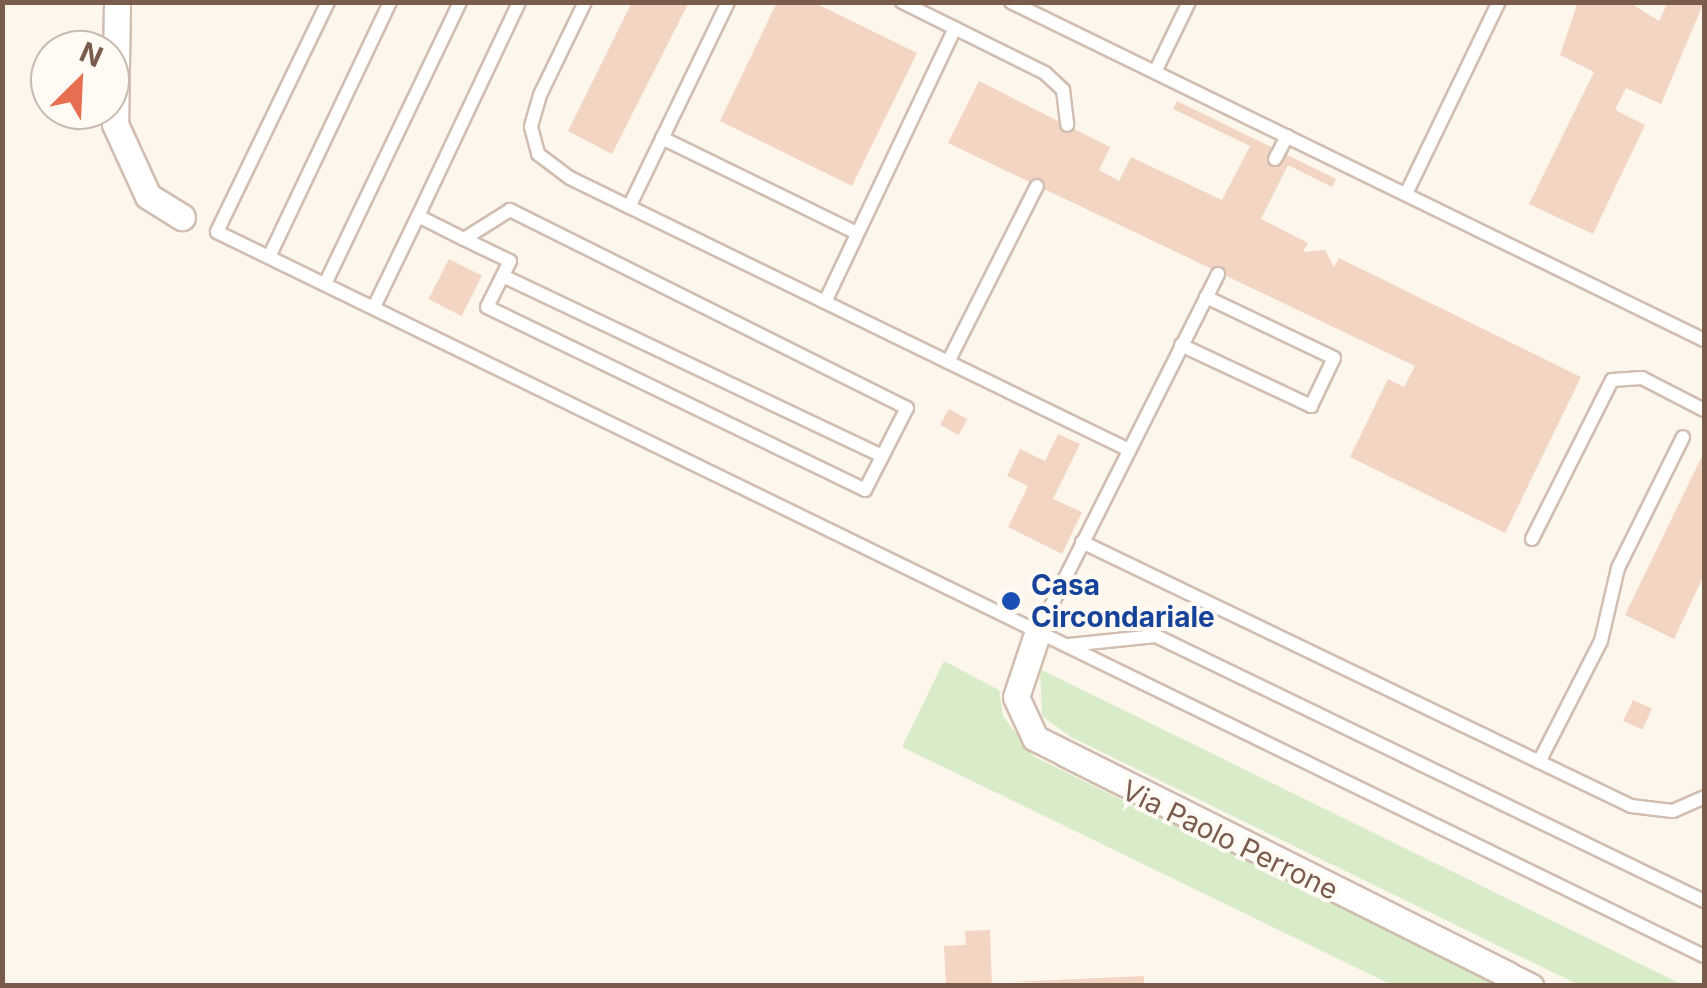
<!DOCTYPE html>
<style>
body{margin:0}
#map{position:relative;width:1707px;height:988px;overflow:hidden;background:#fdf6ec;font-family:Inter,sans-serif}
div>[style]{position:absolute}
.green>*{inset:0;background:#d8ecc9}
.building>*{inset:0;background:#f3d5c3;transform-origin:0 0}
.roads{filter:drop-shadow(2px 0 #d1beb0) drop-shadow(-2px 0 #d1beb0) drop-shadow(0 2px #d1beb0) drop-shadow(0 -2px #d1beb0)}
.lane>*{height:12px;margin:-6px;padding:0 6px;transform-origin:6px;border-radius:6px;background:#fff}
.street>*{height:25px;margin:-12.5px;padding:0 12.5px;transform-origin:12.5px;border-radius:12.5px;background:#fff}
.dots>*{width:28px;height:28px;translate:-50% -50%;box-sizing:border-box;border:5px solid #fffaf3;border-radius:50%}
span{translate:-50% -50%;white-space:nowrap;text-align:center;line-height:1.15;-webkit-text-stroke:8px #fffaf3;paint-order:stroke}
.transit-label{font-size:28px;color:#164399;font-weight:700}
.left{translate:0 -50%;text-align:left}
.street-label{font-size:28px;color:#7a5c4d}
.frame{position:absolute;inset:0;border:5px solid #7a5c4d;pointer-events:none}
.north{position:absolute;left:30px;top:30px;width:100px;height:100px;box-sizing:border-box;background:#fffaf3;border:2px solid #cabbb1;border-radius:50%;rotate:24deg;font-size:28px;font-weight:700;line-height:40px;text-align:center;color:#7a5c4d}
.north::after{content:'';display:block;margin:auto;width:35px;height:45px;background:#e76f51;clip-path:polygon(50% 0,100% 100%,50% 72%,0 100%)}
</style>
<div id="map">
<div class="green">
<div style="clip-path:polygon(944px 661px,999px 690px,1003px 716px,1033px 756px,1500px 985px,1392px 985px,902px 747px)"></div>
<div style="clip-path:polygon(1040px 669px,1683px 985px,1579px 985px,1071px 737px,1042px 716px)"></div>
</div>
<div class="building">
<div style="clip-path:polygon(632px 2px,689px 2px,612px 154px,568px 131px)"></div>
<div style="clip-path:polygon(777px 2px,813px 2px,917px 53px,852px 186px,720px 121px)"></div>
<div style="clip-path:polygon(1578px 2px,1629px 2px,1659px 21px,1668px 2px,1704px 2px,1661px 104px,1626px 88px,1615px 110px,1645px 125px,1593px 234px,1529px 204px,1594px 72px,1560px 55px)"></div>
<div style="clip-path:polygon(979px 81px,1110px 147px,1099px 170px,1119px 181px,1131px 157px,1222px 200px,1250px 146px,1173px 109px,1177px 101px,1336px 179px,1332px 187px,1288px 165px,1261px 219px,1308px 243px,1303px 252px,1325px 250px,1334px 267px,1339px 258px,1581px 377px,1505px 533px,1350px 457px,1388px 379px,1404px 387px,1415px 366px,948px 143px)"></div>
<div style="left:449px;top:259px;width:37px;height:45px;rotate:27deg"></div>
<div style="left:949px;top:409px;width:21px;height:18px;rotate:29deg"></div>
<div style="clip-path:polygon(1058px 434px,1080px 444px,1053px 499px,1082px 512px,1062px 554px,1008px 527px,1028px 486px,1007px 476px,1020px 449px,1045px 461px)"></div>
<div style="clip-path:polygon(1704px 452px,1704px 575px,1674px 639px,1625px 615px)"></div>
<div style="left:1633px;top:700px;width:21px;height:23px;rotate:25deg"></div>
<div style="clip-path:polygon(990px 930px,992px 986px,946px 986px,944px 946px,966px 945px,965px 931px)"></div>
<div style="clip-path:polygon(1144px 976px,1144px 986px,1012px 982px)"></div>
</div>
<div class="roads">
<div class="lane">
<div style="left:328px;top:2px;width:255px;rotate:115.8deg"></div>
<div style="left:217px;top:232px;width:1654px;rotate:25.96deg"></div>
<div style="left:585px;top:2px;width:103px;rotate:115.8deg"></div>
<div style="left:540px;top:95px;width:33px;rotate:106deg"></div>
<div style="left:531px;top:127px;width:28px;rotate:75deg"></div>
<div style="left:538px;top:154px;width:40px;rotate:37deg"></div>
<div style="left:570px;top:178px;width:622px;rotate:25.95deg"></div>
<div style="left:902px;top:2px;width:160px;rotate:26.4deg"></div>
<div style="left:1045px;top:73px;width:25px;rotate:43deg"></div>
<div style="left:1063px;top:90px;width:35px;rotate:83deg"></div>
<div style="left:1011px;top:2px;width:771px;rotate:26deg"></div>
<div style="left:1155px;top:72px;width:78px;rotate:-64.1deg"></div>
<div style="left:662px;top:138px;width:217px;rotate:26deg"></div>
<div style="left:1275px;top:159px;width:26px;rotate:-62deg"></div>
<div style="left:1406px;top:194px;width:213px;rotate:-64.2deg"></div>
<div style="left:629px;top:207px;width:228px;rotate:-64.2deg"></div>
<div style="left:418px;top:216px;width:237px;rotate:-64.7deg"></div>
<div style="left:269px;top:257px;width:282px;rotate:-64.6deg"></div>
<div style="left:503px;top:276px;width:420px;rotate:25.4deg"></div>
<div style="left:325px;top:284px;width:313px;rotate:-64.4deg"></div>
<div style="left:825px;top:302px;width:303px;rotate:-64.6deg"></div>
<div style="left:374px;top:307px;width:101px;rotate:-64.2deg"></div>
<div style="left:418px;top:216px;width:51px;rotate:26.6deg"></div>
<div style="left:464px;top:239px;width:51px;rotate:25.6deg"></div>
<div style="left:510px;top:261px;width:51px;rotate:116.6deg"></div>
<div style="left:487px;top:307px;width:420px;rotate:25.8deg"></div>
<div style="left:865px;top:490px;width:92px;rotate:-62.9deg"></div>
<div style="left:907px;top:408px;width:444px;rotate:-153.5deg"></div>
<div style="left:510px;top:210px;width:54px;rotate:147.8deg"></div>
<div style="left:1181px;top:345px;width:144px;rotate:25.1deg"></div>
<div style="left:1311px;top:406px;width:53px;rotate:-64.4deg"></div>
<div style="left:1334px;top:358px;width:142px;rotate:-154.5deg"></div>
<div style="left:948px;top:362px;width:197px;rotate:-63.2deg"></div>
<div style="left:1532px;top:539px;width:178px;rotate:-63.3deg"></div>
<div style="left:1612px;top:380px;width:30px;rotate:-4deg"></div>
<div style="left:1642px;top:378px;width:70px;rotate:27.3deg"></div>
<div style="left:1082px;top:542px;width:609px;rotate:25.68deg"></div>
<div style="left:1631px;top:806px;width:42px;rotate:6.8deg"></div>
<div style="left:1673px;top:811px;width:34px;rotate:-24deg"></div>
<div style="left:1037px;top:634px;width:403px;rotate:-63.3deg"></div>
<div style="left:1069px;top:645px;width:87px;rotate:-5.9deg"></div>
<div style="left:1156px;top:636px;width:609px;rotate:25.81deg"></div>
<div style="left:1539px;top:762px;width:136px;rotate:-62.9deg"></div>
<div style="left:1601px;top:641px;width:75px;rotate:-76.9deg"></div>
<div style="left:1618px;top:568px;width:146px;rotate:-63.6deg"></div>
</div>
<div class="street">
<div style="left:117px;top:2px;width:122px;rotate:90.9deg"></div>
<div style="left:115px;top:124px;width:79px;rotate:65.4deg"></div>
<div style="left:148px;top:196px;width:40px;rotate:32deg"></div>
<div style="left:1037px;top:634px;width:66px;rotate:108.4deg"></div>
<div style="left:1016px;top:697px;width:45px;rotate:65.1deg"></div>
<div style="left:1035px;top:738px;width:554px;rotate:26.61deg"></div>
</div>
</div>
<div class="dots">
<div style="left:1011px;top:601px;background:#1a4fb4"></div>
</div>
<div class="transit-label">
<span class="left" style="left:1031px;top:601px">Casa<br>Circondariale</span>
</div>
<div class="street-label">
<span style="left:1230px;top:840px;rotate:26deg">Via Paolo Perrone</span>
</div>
<div class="frame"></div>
<div class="north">N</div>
</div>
